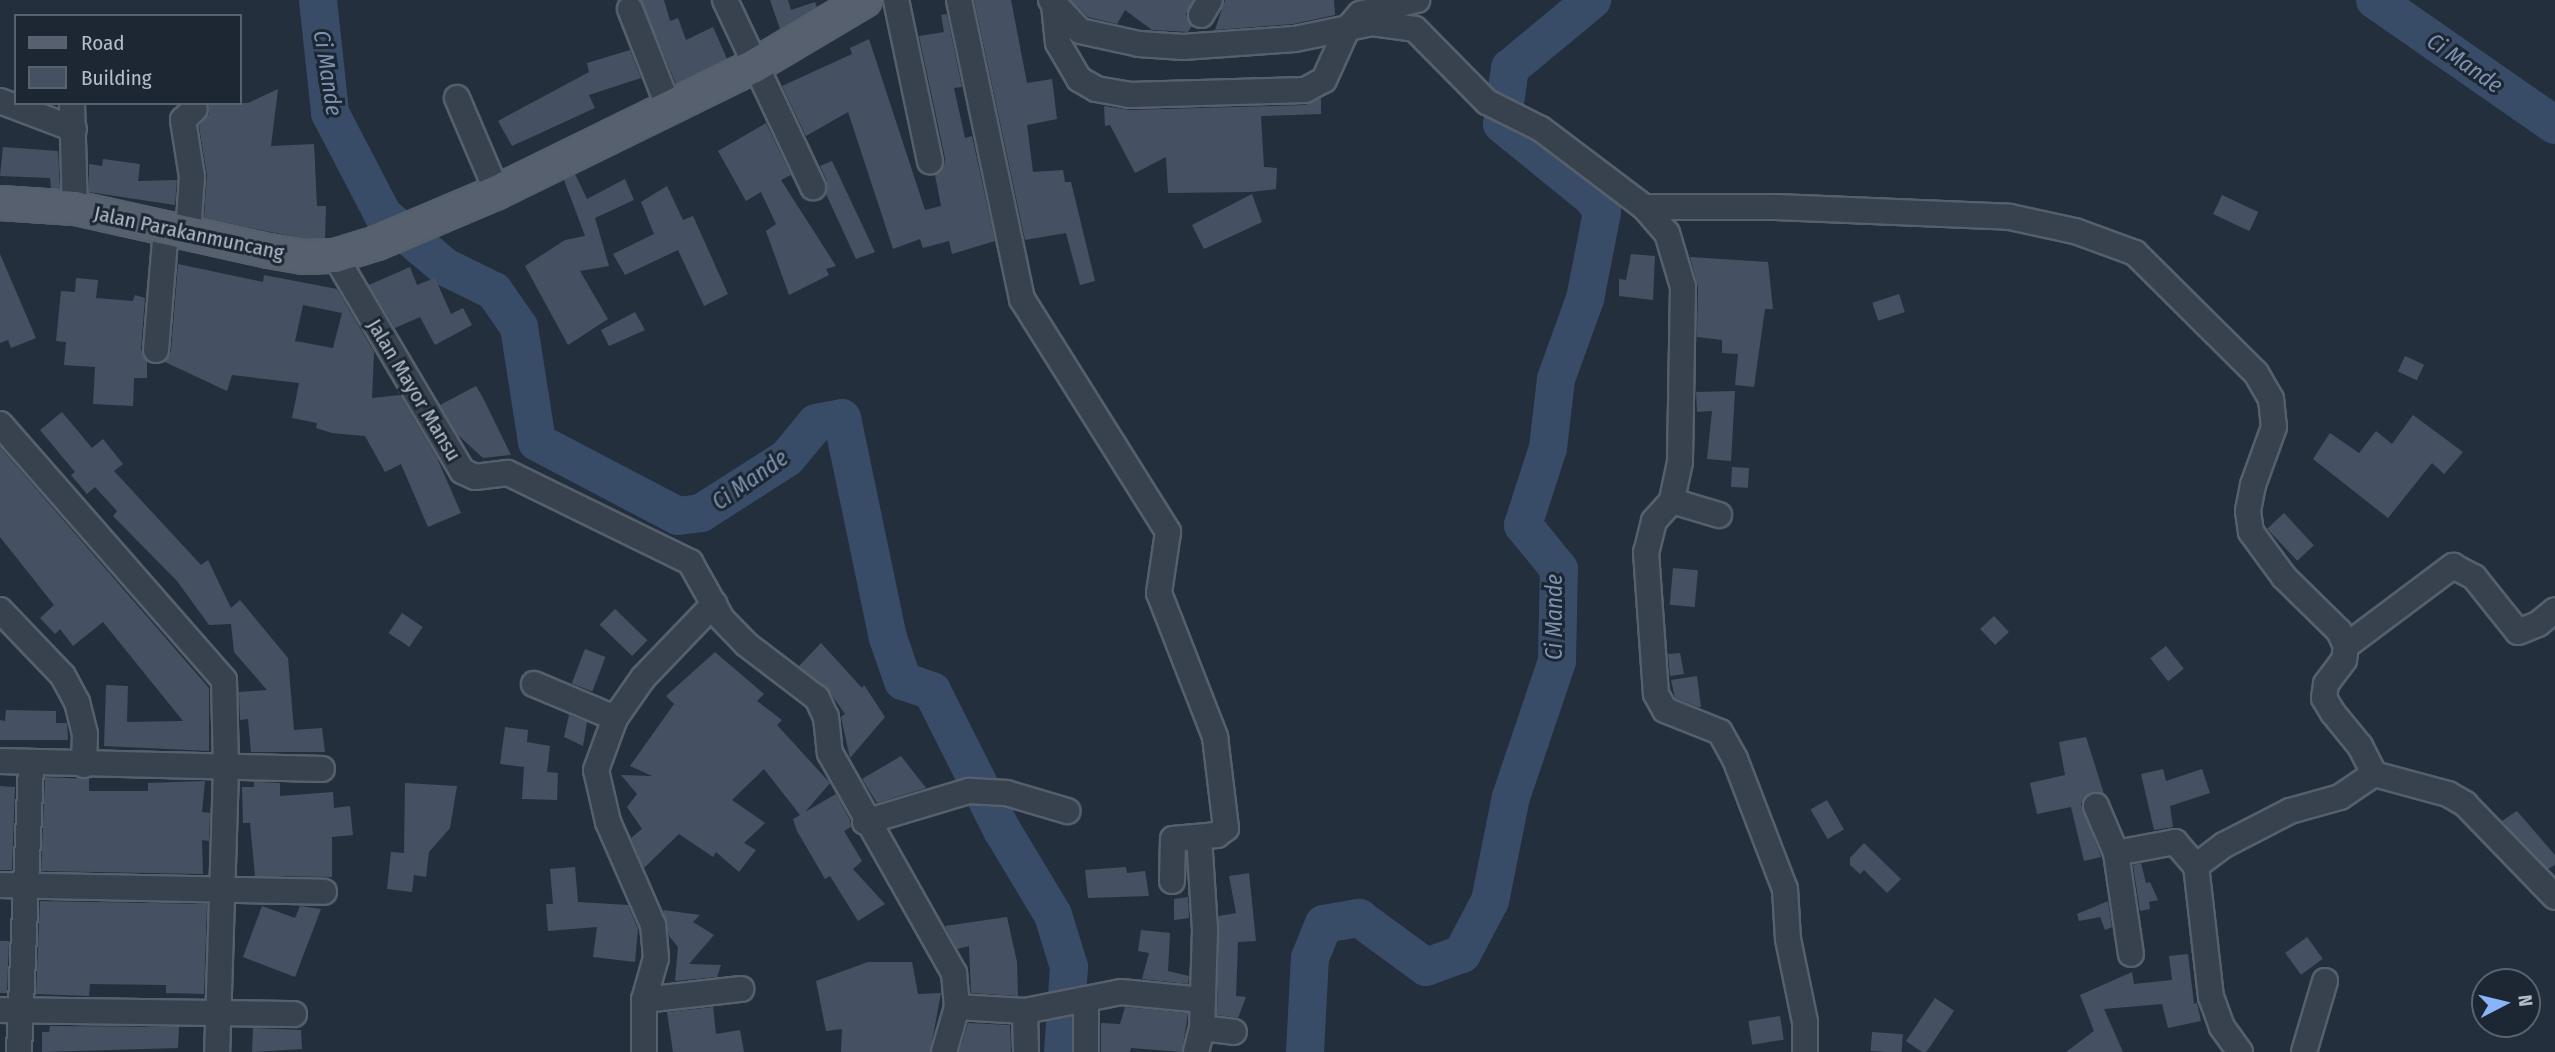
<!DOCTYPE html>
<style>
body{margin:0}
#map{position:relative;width:2555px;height:1052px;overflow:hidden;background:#242f3e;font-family:"Fira Sans Condensed",sans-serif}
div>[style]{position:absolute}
.river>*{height:38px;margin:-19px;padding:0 19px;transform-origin:19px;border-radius:19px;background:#394c67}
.building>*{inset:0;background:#455162;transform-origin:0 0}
.roads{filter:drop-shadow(2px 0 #565f6c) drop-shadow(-2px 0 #565f6c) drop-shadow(0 2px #565f6c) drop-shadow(0 -2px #565f6c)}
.minor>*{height:24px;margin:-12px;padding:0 12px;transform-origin:12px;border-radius:12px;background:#38414e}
.major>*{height:32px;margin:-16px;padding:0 16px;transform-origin:16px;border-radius:16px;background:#56606e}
span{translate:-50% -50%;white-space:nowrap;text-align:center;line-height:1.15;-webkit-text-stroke:6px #1d2633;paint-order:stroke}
.street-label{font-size:21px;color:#b4bcc9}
.water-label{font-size:23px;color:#7c92b1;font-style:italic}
.legend{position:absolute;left:14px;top:14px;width:228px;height:91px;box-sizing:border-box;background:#1d2633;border:2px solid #59626f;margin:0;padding:9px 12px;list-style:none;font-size:21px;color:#b4bcc9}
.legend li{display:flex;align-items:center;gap:14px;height:35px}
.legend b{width:35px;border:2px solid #59626f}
.north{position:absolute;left:2471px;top:968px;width:70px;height:70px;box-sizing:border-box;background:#1d2633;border:2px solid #59626f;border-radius:50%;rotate:83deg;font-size:19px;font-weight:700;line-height:28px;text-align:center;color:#b4bcc9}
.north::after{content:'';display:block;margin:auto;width:24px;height:32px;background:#8ab4f8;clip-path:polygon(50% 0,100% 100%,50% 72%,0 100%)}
</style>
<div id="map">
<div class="river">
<div style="left:318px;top:0;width:114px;rotate:83.9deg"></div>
<div style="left:330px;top:113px;width:115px;rotate:62.5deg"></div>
<div style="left:383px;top:215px;width:81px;rotate:40deg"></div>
<div style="left:445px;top:267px;width:55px;rotate:26.1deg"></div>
<div style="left:494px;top:291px;width:44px;rotate:55.2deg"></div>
<div style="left:519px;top:327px;width:116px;rotate:81.1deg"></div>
<div style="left:537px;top:442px;width:159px;rotate:27.7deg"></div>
<div style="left:678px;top:516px;width:23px;rotate:-7deg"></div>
<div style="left:701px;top:513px;width:102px;rotate:-32.6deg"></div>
<div style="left:787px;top:458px;width:45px;rotate:-50.4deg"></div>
<div style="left:816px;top:423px;width:26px;rotate:-11deg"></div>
<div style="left:842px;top:418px;width:225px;rotate:78.2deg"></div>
<div style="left:888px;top:638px;width:46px;rotate:70.8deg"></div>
<div style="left:903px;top:681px;width:31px;rotate:19deg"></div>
<div style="left:932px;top:691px;width:156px;rotate:63.3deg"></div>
<div style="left:1002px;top:830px;width:99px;rotate:59deg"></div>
<div style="left:1053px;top:915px;width:54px;rotate:72.9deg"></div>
<div style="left:1069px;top:967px;width:85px;rotate:94deg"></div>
<div style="left:2375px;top:0;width:219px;rotate:34.8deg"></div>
<div style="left:1305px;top:1052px;width:94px;rotate:-87deg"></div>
<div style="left:1310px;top:958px;width:37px;rotate:-68deg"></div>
<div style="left:1324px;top:924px;width:36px;rotate:-10deg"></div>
<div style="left:1359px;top:918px;width:83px;rotate:36.2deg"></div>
<div style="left:1426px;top:967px;width:38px;rotate:-20deg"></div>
<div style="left:1462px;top:954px;width:60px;rotate:-62.2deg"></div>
<div style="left:1490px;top:901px;width:106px;rotate:-78.6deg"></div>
<div style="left:1511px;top:797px;width:144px;rotate:-71.3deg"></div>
<div style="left:1557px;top:661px;width:92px;rotate:-88.8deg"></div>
<div style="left:1559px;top:569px;width:57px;rotate:-129.3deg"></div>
<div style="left:1523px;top:525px;width:81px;rotate:-72deg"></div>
<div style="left:1548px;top:448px;width:69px;rotate:-83.4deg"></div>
<div style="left:1556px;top:379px;width:85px;rotate:-70.1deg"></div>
<div style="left:1585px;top:299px;width:89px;rotate:-78.9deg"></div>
<div style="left:1602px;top:212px;width:17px;rotate:-123deg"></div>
<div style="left:1593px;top:198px;width:117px;rotate:-140.9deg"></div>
<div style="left:1502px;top:124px;width:57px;rotate:-81.9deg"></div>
<div style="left:1510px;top:68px;width:107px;rotate:-39.7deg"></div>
</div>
<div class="building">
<div style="clip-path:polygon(641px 0,664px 0,670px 21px,678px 18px,686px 40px,713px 27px,727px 59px,676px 84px)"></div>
<div style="clip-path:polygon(770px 0,788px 0,791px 10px,815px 2px,817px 7px,780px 29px)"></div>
<div style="clip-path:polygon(974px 0,1011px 0,1027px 83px,1052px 79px,1057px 119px,1027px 125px,1033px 172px,1063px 170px,1065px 182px,1071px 182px,1095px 281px,1080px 285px,1066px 233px,1025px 240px)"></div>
<div style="clip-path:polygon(1071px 0,1193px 0,1186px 14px,1192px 26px,1188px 32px,1152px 30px,1125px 10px,1117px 24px,1088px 17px)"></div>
<div style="clip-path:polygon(1225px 0,1334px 0,1335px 15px,1293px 24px,1215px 30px)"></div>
<div style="clip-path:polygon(947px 14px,962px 87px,954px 88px,965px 138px,972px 136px,995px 241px,952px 254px,949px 241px,923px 248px,920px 239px,893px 249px,848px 112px,806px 136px,782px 86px,852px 54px,850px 48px,869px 39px,925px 210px,941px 206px,935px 175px,944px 166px,945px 158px,919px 36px,944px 32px,941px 15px)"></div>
<div style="clip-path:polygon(630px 50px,641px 78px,589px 95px,595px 108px,512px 146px,498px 121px,589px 72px,587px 63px)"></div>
<div style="clip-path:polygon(278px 89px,271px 146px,314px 144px,317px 206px,326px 206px,325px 238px,304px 239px,204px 218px,207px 175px,199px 126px,209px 114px,208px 103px,248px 103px)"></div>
<div style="clip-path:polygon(1321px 98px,1321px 114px,1261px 116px,1264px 167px,1277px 168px,1276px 189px,1251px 192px,1168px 193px,1166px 157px,1135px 173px,1110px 125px,1105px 126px,1104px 106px,1129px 110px,1305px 105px)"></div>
<div style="clip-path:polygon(766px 123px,791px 175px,781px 180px,836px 266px,826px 269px,829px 275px,789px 295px,766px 231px,776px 224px,761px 192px,746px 201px,718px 151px)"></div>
<div style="clip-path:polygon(3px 147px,58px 151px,60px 189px,51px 188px,50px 178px,0 176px)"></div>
<div style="clip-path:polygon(103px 159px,140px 164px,138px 181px,177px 180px,175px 205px,89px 192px,89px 164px,102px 166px)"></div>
<div style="clip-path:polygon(832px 161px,875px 252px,856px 259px,826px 194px,827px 181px,820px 166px)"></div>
<div style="clip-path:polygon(575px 174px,587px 199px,625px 179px,634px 200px,595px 218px,609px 266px,580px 271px,608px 319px,568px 345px,525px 266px,565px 240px,585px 236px,564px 180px)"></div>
<div style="clip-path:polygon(667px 186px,683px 220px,693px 216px,728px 294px,704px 306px,678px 250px,625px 275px,613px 254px,654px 234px,641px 202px)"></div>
<div style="clip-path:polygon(1252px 194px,1262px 222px,1204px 249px,1192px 225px)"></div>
<div style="left:2222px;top:195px;width:40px;height:21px;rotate:25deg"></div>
<div style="clip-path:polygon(0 254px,36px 338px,11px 348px,8px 340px,0 343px)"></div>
<div style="clip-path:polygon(1631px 254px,1655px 256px,1653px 300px,1619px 296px,1619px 279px,1626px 280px)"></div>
<div style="clip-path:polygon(1690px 257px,1768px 262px,1773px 309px,1765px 309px,1754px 387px,1735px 385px,1738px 354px,1722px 353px,1722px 340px,1697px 337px,1698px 287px)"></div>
<div style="clip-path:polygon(evenodd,178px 264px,263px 282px,264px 275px,337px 289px,374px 352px,372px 398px,400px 395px,437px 458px,461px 513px,428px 527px,401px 464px,385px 472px,365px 436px,332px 433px,316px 428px,317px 423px,292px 418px,299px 383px,232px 375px,227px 391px,165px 362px,171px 351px,178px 264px,303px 305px,342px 313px,333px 348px,295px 341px,303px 305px)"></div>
<div style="clip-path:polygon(410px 267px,417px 285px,435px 278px,451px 314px,463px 308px,472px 325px,435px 345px,420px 317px,395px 328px,369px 285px)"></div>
<div style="clip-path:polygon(76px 278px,98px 280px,96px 298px,133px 301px,135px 295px,145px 298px,141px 349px,147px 362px,147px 378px,134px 378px,133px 406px,93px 404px,95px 367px,64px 365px,66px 342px,56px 341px,61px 291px,75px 292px)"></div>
<div style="left:1899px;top:294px;width:19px;height:28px;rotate:72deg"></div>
<div style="clip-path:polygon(635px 312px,645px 330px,609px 346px,601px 330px)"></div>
<div style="left:2405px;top:356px;width:21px;height:17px;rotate:25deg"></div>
<div style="clip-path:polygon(476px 386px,482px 396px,511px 455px,483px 458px,458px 435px,440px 405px)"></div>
<div style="clip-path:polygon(1735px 391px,1731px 461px,1707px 459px,1712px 411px,1697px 412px,1696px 392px)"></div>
<div style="clip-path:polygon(62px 412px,92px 448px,103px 439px,123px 464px,114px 471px,201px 565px,208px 560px,231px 608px,240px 600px,288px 658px,294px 730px,322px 728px,325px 752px,251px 752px,248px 719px,240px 720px,239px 692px,267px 690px,234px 652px,231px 624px,209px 625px,177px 581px,113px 516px,117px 511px,95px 487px,87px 494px,71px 475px,75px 472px,40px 430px)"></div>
<div style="clip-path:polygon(2413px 415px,2463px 452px,2444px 474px,2432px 463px,2388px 518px,2313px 459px,2330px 433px,2359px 453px,2376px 431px,2392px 444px)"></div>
<div style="clip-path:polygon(0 447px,209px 688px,209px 751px,104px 746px,106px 685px,128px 686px,127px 722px,183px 721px,103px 622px,73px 646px,60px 629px,55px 634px,40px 618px,54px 605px,0 537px)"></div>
<div style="left:1732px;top:467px;width:17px;height:20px;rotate:3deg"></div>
<div style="left:2284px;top:513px;width:44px;height:23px;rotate:47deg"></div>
<div style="left:1673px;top:568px;width:25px;height:37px;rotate:5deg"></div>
<div style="left:615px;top:609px;width:45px;height:22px;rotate:44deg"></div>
<div style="left:402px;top:613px;width:25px;height:24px;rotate:34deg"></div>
<div style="left:1994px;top:616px;width:22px;height:19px;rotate:47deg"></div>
<div style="clip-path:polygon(821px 643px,862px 688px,864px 685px,885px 717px,850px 758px,841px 717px,845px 714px,826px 687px,799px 666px)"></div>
<div style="left:2166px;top:646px;width:29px;height:20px;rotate:52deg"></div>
<div style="left:585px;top:649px;width:22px;height:37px;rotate:21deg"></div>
<div style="clip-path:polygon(715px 652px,764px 694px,757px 701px,782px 720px,777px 725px,830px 783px,805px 812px,836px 794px,850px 820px,851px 827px,844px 831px,862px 861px,853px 869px,885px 904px,858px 921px,830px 876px,825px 879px,797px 831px,793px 819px,800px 815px,764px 769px,732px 800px,765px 823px,744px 843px,756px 850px,739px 872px,716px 852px,713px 857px,679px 834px,644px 868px,631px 838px,642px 829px,627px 807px,637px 794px,621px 775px,652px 776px,630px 766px,674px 704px,666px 696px)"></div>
<div style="clip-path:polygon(1680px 653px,1684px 674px,1670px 676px,1668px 654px)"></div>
<div style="clip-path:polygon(1697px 676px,1701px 707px,1698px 707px,1675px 698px,1671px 680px)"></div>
<div style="clip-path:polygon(6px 710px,56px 711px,56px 723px,67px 723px,68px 740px,0 740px,0 720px,5px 721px)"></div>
<div style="clip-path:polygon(569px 715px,587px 722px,583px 746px,564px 737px)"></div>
<div style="clip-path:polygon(505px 727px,528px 730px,527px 742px,550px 746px,547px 772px,558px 773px,557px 800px,522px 799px,524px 767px,500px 764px)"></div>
<div style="clip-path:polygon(2086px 737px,2104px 794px,2090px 793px,2081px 804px,2101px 857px,2084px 861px,2071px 807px,2037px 814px,2030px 783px,2065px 775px,2059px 742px)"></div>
<div style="clip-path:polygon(901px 756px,926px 788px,877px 803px,862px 779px)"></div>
<div style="clip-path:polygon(2163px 769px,2166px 781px,2202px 769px,2210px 793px,2170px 806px,2173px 827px,2154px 830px,2141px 774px)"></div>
<div style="clip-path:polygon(45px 777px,89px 779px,89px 791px,148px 791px,148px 783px,205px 781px,202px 812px,210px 813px,209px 841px,202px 840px,203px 874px,41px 871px)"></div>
<div style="clip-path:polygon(254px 782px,280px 783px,280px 796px,333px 792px,334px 808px,350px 806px,353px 835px,332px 837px,332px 877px,255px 876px,250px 823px,243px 823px,242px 787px,254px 787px)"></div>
<div style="clip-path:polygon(405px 783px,457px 786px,450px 828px,429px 852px,426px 877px,414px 875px,412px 892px,387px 889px,391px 852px,404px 853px)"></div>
<div style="clip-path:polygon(0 786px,15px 787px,12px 870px,0 870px)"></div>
<div style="left:1827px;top:800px;width:34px;height:19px;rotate:60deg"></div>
<div style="clip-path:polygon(2517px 811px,2555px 855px,2555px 865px,2548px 869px,2502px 821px)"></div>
<div style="clip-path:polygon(1864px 843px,1901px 879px,1887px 893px,1864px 870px,1860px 874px,1850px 865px,1850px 858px)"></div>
<div style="clip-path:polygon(2141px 863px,2146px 883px,2150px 882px,2158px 900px,2149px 902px,2150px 909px,2140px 911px,2133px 865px)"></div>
<div style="clip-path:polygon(575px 867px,578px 902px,628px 905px,638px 929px,635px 962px,593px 957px,597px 927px,548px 931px,546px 904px,553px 904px,550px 869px)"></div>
<div style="clip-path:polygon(1126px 867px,1127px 873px,1145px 871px,1149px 896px,1088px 898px,1085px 870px)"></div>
<div style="clip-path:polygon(1249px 873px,1256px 941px,1238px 942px,1236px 996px,1246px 997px,1238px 1018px,1217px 1015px,1219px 916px,1236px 913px,1229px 876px)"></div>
<div style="clip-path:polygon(1188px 897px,1189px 918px,1174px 920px,1174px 899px)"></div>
<div style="clip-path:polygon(40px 901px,207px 904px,204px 994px,166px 993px,166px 985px,90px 984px,89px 996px,36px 994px)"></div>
<div style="clip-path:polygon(2108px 901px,2112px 927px,2105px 930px,2100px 917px,2079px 921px,2077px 914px)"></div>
<div style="clip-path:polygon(262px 906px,295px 918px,300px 906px,321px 909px,295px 977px,243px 957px)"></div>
<div style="clip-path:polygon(663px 910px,700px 915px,693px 922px,714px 935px,689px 964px,721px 965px,717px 977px,675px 981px,678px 947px,669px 936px)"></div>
<div style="clip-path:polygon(1007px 917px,1017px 962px,1018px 996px,971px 993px,969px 946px,957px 949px,945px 926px)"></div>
<div style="clip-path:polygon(1141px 930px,1170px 933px,1168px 971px,1189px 976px,1188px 984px,1142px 979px,1149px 953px,1138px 951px)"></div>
<div style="left:2307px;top:937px;width:27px;height:27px;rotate:54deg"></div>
<div style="clip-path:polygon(0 941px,9px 941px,7px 993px,0 993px)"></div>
<div style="clip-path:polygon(2188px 954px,2194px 1004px,2197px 1003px,2201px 1021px,2168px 1028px,2162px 1004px,2104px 1009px,2123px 1052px,2066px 1052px,2094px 1031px,2080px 995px,2132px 972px,2134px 984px,2172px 980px,2169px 956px)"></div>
<div style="clip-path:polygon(868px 962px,912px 962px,918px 994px,941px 993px,930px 1052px,841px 1052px,842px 1029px,826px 1031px,816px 981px)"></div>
<div style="left:1935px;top:998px;width:23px;height:52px;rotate:34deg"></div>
<div style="clip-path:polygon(713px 1007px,716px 1034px,740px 1030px,744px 1052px,673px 1052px,667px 1012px)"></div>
<div style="clip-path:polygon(1125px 1007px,1188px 1013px,1182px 1052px,1131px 1048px,1130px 1052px,1101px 1052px,1101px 1023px,1120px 1024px)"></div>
<div style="left:1780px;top:1016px;width:24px;height:32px;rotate:81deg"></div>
<div style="clip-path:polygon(968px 1023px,1010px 1025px,1011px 1052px,959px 1052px)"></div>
<div style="clip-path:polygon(50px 1026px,179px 1027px,178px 1048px,42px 1052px,42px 1032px,49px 1032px)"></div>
<div style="clip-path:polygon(253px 1028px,301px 1030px,302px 1049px,252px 1052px)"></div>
<div style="left:1872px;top:1032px;width:31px;height:19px;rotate:4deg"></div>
</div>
<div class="roads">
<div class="minor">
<div style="left:725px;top:0;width:207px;rotate:64.8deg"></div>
<div style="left:896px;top:0;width:165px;rotate:78.1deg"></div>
<div style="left:959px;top:0;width:306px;rotate:78.1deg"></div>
<div style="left:1022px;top:299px;width:275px;rotate:57.9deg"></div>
<div style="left:1168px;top:532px;width:62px;rotate:98.4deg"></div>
<div style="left:1159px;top:593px;width:155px;rotate:68.7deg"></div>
<div style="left:1215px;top:737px;width:92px;rotate:83.1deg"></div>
<div style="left:1226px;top:828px;width:11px;rotate:142deg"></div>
<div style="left:1217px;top:835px;width:44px;rotate:174.8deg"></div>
<div style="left:1173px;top:839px;width:42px;rotate:91.4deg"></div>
<div style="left:1051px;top:0;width:42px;rotate:46.9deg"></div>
<div style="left:1080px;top:31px;width:60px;rotate:12.4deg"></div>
<div style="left:1139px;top:44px;width:44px;rotate:3.9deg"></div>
<div style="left:1183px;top:47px;width:112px;rotate:-4.1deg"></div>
<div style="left:1295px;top:39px;width:79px;rotate:-11.7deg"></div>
<div style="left:1372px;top:23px;width:43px;rotate:7.9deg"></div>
<div style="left:1415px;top:29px;width:103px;rotate:45.4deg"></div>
<div style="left:1487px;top:102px;width:60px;rotate:26.6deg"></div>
<div style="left:1541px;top:129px;width:129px;rotate:37.1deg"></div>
<div style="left:1644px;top:207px;width:35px;rotate:49deg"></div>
<div style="left:1667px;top:233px;width:56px;rotate:73.5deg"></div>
<div style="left:1683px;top:287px;width:175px;rotate:91deg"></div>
<div style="left:1680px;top:462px;width:40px;rotate:102deg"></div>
<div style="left:1672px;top:501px;width:27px;rotate:132deg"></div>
<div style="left:1654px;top:521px;width:32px;rotate:104deg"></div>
<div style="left:1646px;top:552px;width:142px;rotate:86deg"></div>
<div style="left:1656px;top:694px;width:18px;rotate:61deg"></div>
<div style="left:1665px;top:710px;width:59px;rotate:21.8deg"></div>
<div style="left:1720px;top:732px;width:31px;rotate:61deg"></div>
<div style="left:1735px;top:759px;width:139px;rotate:69deg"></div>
<div style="left:1785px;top:889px;width:50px;rotate:86.6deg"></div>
<div style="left:1788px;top:939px;width:85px;rotate:78.4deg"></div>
<div style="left:1805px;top:1022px;width:30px;rotate:90deg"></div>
<div style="left:1054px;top:5px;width:38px;rotate:84deg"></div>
<div style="left:1058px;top:43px;width:42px;rotate:59.7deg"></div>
<div style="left:1079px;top:79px;width:20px;rotate:30deg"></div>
<div style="left:1096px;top:89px;width:34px;rotate:10deg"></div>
<div style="left:1129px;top:95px;width:176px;rotate:-1.6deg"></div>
<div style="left:1305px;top:90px;width:21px;rotate:-28deg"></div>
<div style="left:1324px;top:80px;width:56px;rotate:-65.7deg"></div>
<div style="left:1347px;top:29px;width:20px;rotate:-49deg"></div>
<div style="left:1360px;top:14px;width:59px;rotate:-13.8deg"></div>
<div style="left:630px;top:9px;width:106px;rotate:68.5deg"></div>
<div style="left:1201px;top:15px;width:17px;rotate:-59deg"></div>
<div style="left:457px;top:98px;width:102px;rotate:66.9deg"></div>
<div style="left:0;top:101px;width:79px;rotate:20.7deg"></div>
<div style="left:72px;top:103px;width:105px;rotate:88.4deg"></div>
<div style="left:1644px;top:207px;width:132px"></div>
<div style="left:1776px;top:207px;width:234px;rotate:2.4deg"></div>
<div style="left:2010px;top:217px;width:66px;rotate:12.2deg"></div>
<div style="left:2075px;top:231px;width:64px;rotate:20.1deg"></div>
<div style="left:2135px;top:253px;width:170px;rotate:44.8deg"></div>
<div style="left:2256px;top:373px;width:30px;rotate:60deg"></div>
<div style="left:2271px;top:399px;width:28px;rotate:84deg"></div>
<div style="left:2274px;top:427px;width:62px;rotate:109.9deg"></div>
<div style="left:2253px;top:485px;width:26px;rotate:101deg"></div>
<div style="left:2248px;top:511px;width:21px;rotate:82deg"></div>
<div style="left:2251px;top:532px;width:56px;rotate:53.7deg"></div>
<div style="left:2284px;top:577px;width:77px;rotate:44.5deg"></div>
<div style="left:2339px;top:631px;width:17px;rotate:65deg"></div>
<div style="left:2346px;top:646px;width:14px;rotate:98deg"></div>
<div style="left:2344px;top:660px;width:30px;rotate:127deg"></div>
<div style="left:2326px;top:684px;width:14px;rotate:98deg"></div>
<div style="left:2324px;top:698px;width:17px;rotate:59deg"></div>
<div style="left:2333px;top:713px;width:43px;rotate:50.7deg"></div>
<div style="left:2360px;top:746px;width:31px;rotate:63deg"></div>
<div style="left:2374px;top:774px;width:77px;rotate:15.1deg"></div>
<div style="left:2448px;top:794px;width:20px;rotate:30deg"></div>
<div style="left:2465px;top:804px;width:129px;rotate:45.9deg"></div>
<div style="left:188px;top:234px;width:57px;rotate:-86deg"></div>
<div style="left:192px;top:177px;width:58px;rotate:-99deg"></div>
<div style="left:183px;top:120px;width:16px;rotate:-43deg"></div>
<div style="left:335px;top:256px;width:250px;rotate:59.4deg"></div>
<div style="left:462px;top:471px;width:14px;rotate:25deg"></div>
<div style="left:475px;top:477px;width:33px;rotate:-7deg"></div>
<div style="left:508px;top:473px;width:203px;rotate:26.1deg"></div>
<div style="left:690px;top:562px;width:65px;rotate:60.7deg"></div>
<div style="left:722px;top:619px;width:35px;rotate:46deg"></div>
<div style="left:746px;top:644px;width:89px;rotate:37.3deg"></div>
<div style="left:817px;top:698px;width:21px;rotate:65deg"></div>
<div style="left:826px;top:717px;width:36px;rotate:84deg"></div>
<div style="left:830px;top:753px;width:253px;rotate:60.6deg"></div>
<div style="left:954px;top:973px;width:34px;rotate:85deg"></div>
<div style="left:957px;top:1007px;width:47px;rotate:106.1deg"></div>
<div style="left:156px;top:350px;width:122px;rotate:-85.3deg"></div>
<div style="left:0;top:424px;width:340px;rotate:48.8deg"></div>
<div style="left:224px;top:680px;width:90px;rotate:88.7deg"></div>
<div style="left:226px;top:770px;width:282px;rotate:91.8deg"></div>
<div style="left:1672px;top:501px;width:49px;rotate:16.6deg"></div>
<div style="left:0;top:610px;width:91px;rotate:46.3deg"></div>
<div style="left:63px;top:676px;width:30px;rotate:62deg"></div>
<div style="left:77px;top:702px;width:33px;rotate:76deg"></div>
<div style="left:85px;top:734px;width:31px;rotate:92deg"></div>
<div style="left:2346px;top:646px;width:134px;rotate:-36.8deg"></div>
<div style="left:2453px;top:566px;width:24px;rotate:28deg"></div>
<div style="left:2474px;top:577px;width:70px;rotate:51.3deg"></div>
<div style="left:2518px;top:632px;width:22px;rotate:-22deg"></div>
<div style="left:2538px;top:624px;width:22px;rotate:-39deg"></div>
<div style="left:534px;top:684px;width:88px;rotate:22.8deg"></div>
<div style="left:0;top:761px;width:322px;rotate:1.4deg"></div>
<div style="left:2096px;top:806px;width:51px;rotate:66.9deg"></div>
<div style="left:2116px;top:853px;width:102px;rotate:81.6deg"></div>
<div style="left:865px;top:822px;width:109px;rotate:-16.6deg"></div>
<div style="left:969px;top:791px;width:37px;rotate:3deg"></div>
<div style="left:1006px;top:793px;width:64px;rotate:16.4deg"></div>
<div style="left:1199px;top:837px;width:92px;rotate:86.3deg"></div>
<div style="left:1205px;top:929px;width:99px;rotate:91.7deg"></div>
<div style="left:1202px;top:1028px;width:32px;rotate:7deg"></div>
<div style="left:2116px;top:853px;width:60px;rotate:-10.6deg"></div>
<div style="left:2175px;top:842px;width:32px;rotate:49deg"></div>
<div style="left:0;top:885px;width:324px;rotate:1.2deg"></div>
<div style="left:1086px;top:999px;width:53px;rotate:90deg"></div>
<div style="left:644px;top:1000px;width:98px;rotate:-6.5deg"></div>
<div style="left:957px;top:1007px;width:68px;rotate:3.4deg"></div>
<div style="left:1025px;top:1011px;width:98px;rotate:-11.2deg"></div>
<div style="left:1121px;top:992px;width:82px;rotate:5.6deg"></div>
<div style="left:0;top:1010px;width:294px;rotate:0.8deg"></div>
<div style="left:1025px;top:1011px;width:41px;rotate:88.6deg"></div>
<div style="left:19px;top:1052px;width:289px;rotate:-87.6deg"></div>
<div style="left:644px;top:1052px;width:52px;rotate:-90deg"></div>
<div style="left:644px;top:1000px;width:44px;rotate:-74.1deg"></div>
<div style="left:656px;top:958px;width:33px;rotate:-95deg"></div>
<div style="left:653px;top:925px;width:112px;rotate:-113.6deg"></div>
<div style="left:608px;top:822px;width:53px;rotate:-103deg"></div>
<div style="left:596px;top:770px;width:55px;rotate:-69.9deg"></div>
<div style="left:615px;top:718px;width:49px;rotate:-55deg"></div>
<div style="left:643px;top:678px;width:103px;rotate:-46.2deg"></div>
<div style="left:1196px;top:1052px;width:25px;rotate:-76deg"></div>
<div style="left:2240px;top:1052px;width:31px;rotate:-126deg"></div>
<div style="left:2222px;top:1027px;width:32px;rotate:-110deg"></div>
<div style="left:2211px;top:997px;width:132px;rotate:-96.5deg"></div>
<div style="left:2196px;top:866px;width:35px;rotate:-37deg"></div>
<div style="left:2224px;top:845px;width:74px;rotate:-27.3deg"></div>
<div style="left:2290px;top:811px;width:52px;rotate:-15.6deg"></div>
<div style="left:2340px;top:797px;width:41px;rotate:-34.1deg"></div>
<div style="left:2304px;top:1052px;width:74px;rotate:-73.5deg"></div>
</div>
<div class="major">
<div style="left:0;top:203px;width:75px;rotate:3.8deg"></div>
<div style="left:75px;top:208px;width:199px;rotate:12.5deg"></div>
<div style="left:269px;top:251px;width:35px;rotate:10deg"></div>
<div style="left:303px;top:257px;width:32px;rotate:-2deg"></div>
<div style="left:335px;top:256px;width:44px;rotate:-17.2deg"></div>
<div style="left:377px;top:243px;width:130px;rotate:-23deg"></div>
<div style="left:497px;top:192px;width:286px;rotate:-26.1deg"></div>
<div style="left:754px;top:66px;width:129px;rotate:-30.7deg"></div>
</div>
</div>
<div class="street-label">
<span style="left:189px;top:233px;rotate:12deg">Jalan Parakanmuncang</span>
<span style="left:414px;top:390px;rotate:59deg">Jalan Mayor Mansu</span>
</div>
<div class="water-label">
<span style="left:2465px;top:63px;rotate:35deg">Ci Mande</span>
<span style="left:328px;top:73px;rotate:81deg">Ci Mande</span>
<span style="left:750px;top:480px;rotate:-35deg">Ci Mande</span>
<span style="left:1554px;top:617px;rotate:-90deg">Ci Mande</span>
</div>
<ul class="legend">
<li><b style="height:9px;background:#56606e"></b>Road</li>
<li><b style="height:19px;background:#455162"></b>Building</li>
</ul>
<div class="north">N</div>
</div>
